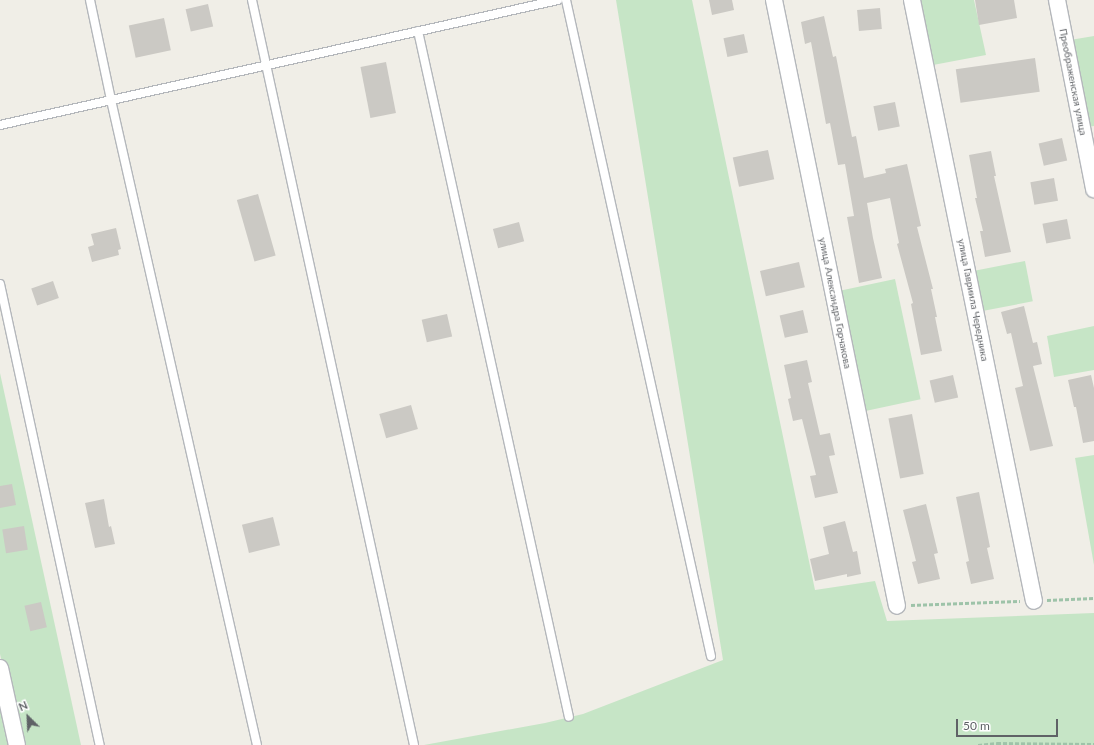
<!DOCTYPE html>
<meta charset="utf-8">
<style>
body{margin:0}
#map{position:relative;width:1094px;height:745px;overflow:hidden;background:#f0eee7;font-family:Lato,sans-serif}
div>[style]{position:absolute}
.green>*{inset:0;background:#c6e5c6;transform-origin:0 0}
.building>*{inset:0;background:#cbc9c4;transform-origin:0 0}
.path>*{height:2.5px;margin-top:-1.25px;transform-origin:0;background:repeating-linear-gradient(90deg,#9ec3a9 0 4px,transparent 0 6px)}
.roads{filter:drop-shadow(1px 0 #b4b7bb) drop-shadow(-1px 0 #b4b7bb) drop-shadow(0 1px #b4b7bb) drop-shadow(0 -1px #b4b7bb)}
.lane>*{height:8px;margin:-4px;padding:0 4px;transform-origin:4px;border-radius:4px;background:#fff}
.street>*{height:16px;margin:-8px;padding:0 8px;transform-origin:8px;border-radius:8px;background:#fff}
span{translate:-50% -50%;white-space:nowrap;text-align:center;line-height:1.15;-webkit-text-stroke:3px #fff;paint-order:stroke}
.street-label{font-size:10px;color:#5f6266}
.north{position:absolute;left:8px;top:697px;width:40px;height:40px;-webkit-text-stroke:3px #fff;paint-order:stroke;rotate:336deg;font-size:11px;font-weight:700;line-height:16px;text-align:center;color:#5f6266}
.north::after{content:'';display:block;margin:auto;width:14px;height:18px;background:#5f6266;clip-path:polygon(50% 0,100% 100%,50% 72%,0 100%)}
.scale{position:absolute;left:956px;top:719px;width:102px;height:18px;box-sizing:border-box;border:2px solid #5f6266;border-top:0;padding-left:5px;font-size:12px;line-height:14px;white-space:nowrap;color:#5f6266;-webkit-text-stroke:3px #fff;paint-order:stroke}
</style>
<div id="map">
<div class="green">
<div style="clip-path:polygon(616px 0,692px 0,815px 590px,875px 581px,887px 621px,1094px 613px,1094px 745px,424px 745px,545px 723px,583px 714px,723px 660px)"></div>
<div style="clip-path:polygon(921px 0,974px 0,986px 55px,933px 65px)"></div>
<div style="clip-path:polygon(1094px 36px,1094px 126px,1088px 127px,1070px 40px)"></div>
<div style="left:1025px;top:261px;width:41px;height:54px;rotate:79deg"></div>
<div style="left:895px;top:279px;width:123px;height:60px;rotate:78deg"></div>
<div style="clip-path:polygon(1094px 326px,1094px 370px,1054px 377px,1047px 336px)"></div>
<div style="clip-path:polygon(0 373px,81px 745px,20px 745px,0 654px)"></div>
<div style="clip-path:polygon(1094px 455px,1094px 565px,1075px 458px)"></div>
<div style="clip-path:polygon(0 696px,11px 745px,0 745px)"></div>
</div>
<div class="building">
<div style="clip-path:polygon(709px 0,732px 0,734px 10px,712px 15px)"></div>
<div style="clip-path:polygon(975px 0,1014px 0,1017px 18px,979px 25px)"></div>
<div style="left:208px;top:4px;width:23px;height:23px;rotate:77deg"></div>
<div style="left:880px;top:8px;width:21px;height:23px;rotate:85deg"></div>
<div style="clip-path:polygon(824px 16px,833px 57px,836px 56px,852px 137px,856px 136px,864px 178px,886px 173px,885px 169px,907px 164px,921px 226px,917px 227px,933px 289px,931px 289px,937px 317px,935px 317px,942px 351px,921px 355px,911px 304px,913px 303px,897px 244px,899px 243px,890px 198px,867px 203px,873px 238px,882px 278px,859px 283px,847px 217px,854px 216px,845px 164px,838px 165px,830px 123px,826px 124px,811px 42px,805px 44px,801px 22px)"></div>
<div style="left:164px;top:18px;width:33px;height:36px;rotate:78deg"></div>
<div style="left:744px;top:34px;width:19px;height:21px;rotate:78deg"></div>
<div style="left:1035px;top:58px;width:34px;height:80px;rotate:82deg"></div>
<div style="left:386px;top:62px;width:52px;height:26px;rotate:79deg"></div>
<div style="left:895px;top:102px;width:25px;height:22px;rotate:79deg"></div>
<div style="left:1062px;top:138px;width:23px;height:24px;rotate:77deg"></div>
<div style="left:768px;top:150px;width:30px;height:36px;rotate:78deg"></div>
<div style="clip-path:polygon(991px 151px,996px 176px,994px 176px,1011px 252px,985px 257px,980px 231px,983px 231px,975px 198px,977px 198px,969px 155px)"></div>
<div style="left:1054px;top:178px;width:23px;height:24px;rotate:80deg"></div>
<div style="left:258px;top:194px;width:64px;height:22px;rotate:74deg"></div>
<div style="left:1067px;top:219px;width:20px;height:25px;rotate:79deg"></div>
<div style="left:519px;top:222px;width:20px;height:27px;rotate:75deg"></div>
<div style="clip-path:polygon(116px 228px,121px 249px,118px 250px,119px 255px,92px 262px,88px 247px,94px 245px,91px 234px)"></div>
<div style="left:799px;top:262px;width:26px;height:40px;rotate:77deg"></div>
<div style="left:53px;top:281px;width:18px;height:23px;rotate:71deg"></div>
<div style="clip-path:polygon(1024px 306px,1033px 343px,1037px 342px,1042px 364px,1033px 366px,1053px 446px,1030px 451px,1015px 388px,1023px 386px,1011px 333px,1007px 334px,1001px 312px)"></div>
<div style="left:803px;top:310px;width:23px;height:24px;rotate:77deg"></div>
<div style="left:447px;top:314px;width:23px;height:26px;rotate:77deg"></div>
<div style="clip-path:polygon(807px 360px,812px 382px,808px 383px,820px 435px,830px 433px,835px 455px,829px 456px,838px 493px,815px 498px,810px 476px,816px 475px,802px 419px,793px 421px,788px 399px,791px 398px,784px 365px)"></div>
<div style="left:953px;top:375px;width:23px;height:24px;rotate:77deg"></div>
<div style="clip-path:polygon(1091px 375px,1094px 388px,1094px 441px,1083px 443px,1076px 407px,1074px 407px,1068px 380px)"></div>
<div style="left:411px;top:405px;width:25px;height:33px;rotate:74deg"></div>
<div style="left:912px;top:414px;width:61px;height:24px;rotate:79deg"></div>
<div style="clip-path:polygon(12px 484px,16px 505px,0 508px,0 486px)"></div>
<div style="clip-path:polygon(979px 492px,990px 547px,987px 548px,994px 579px,971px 584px,966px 562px,969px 561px,956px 497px)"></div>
<div style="clip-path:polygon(104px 499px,109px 527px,111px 526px,115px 544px,95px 548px,85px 503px)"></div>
<div style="clip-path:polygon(926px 504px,938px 553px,934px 554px,940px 579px,918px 584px,912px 562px,916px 561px,903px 510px)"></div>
<div style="left:273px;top:517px;width:29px;height:32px;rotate:76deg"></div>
<div style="clip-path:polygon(845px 521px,853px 552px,857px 551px,861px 574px,847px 577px,847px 574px,815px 581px,810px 559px,829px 554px,823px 527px)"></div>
<div style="left:24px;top:526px;width:24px;height:22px;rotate:81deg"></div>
<div style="left:41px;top:602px;width:26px;height:17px;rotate:77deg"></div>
</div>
<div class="path">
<div style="left:1047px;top:600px;width:47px;rotate:-2.4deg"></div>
<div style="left:911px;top:605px;width:109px;rotate:-2.1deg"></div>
<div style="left:978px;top:745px;width:19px;rotate:-6deg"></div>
<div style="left:997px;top:743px;width:97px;rotate:0.6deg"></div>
</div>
<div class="roads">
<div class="lane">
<div style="left:90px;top:0;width:102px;rotate:78.1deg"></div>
<div style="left:111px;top:100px;width:661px;rotate:77.25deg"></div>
<div style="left:252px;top:0;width:762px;rotate:77.73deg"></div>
<div style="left:566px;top:0;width:672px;rotate:77.54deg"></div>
<div style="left:418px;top:31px;width:702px;rotate:77.59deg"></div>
<div style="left:0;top:125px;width:572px;rotate:-12.63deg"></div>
<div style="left:0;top:284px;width:472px;rotate:77.8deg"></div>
</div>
<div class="street">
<div style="left:774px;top:0;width:618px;rotate:78.53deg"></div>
<div style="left:912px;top:0;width:613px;rotate:78.53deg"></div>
<div style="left:1057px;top:0;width:193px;rotate:78.9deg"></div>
<div style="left:0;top:668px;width:79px;rotate:77.6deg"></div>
</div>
</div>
<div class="street-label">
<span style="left:1073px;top:82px;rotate:79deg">Преображенская улица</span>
<span style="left:973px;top:300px;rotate:79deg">улица Гавриила Чередника</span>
<span style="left:835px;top:303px;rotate:79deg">улица Александра Горчакова</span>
</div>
<div class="north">N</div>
<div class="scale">50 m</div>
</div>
